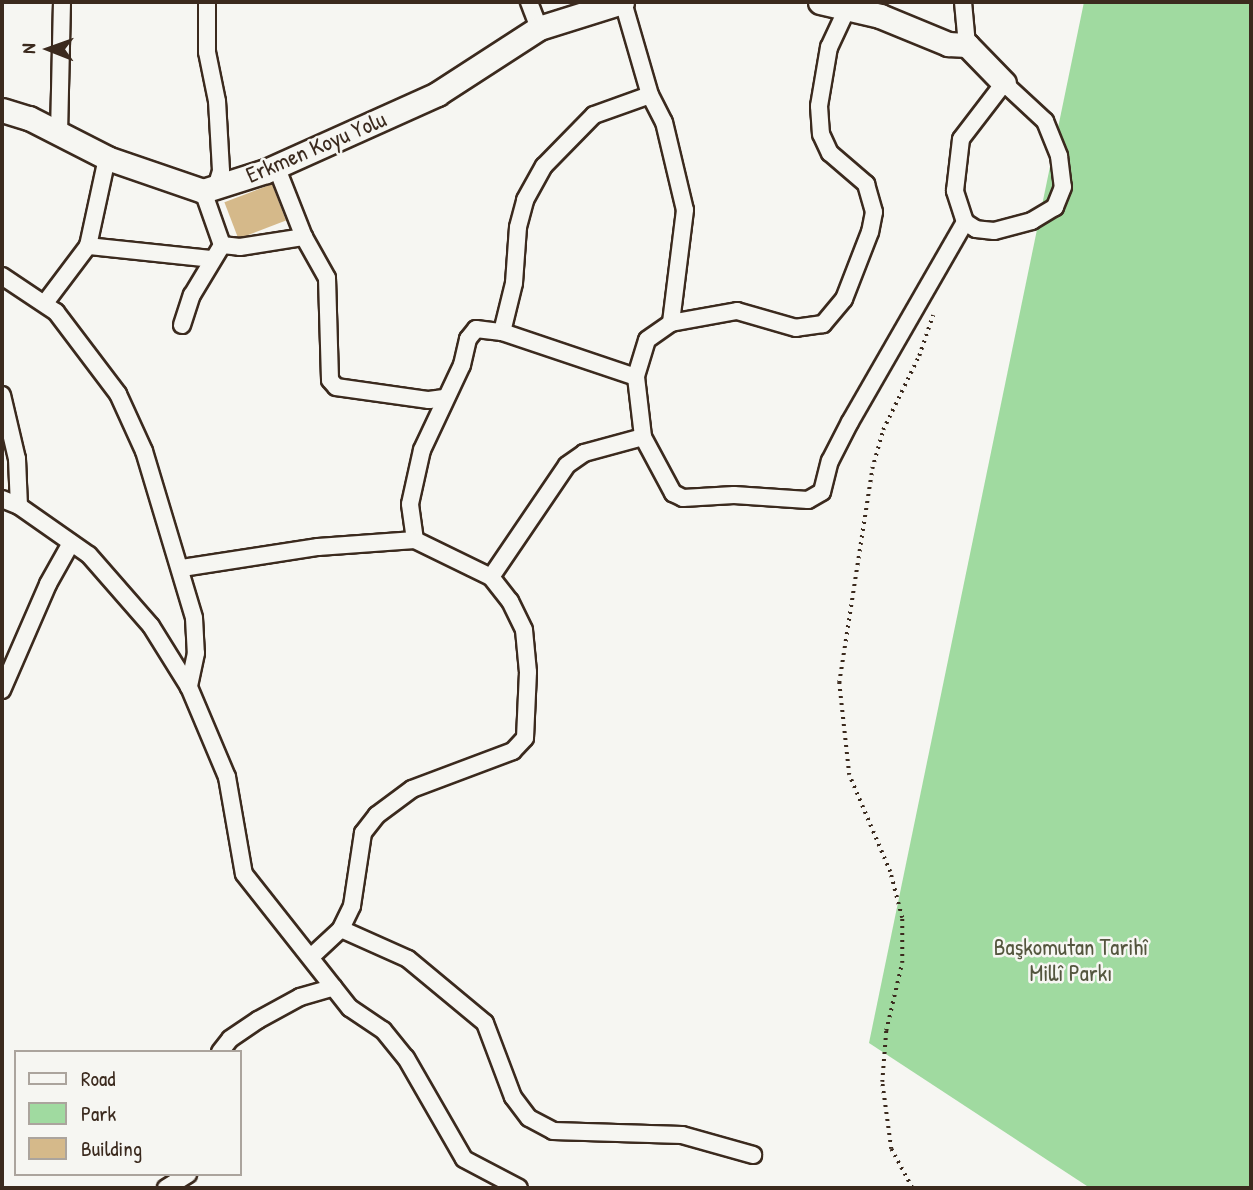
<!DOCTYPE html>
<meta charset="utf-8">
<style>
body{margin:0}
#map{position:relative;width:1253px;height:1190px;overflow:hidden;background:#f6f6f2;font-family:"Patrick Hand",sans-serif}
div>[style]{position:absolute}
.green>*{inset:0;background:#a0daa0}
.building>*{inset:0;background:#d5b98a;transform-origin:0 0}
.path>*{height:3.5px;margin-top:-1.75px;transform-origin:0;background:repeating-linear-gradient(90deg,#3b2a1e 0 2px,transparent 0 7px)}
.roads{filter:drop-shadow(2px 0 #3b2a1e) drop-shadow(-2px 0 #3b2a1e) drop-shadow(0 2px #3b2a1e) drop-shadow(0 -2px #3b2a1e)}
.street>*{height:16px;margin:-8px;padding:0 8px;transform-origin:8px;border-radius:8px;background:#f6f6f2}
.secondary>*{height:23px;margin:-11.5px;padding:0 11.5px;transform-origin:11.5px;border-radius:11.5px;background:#f6f6f2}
span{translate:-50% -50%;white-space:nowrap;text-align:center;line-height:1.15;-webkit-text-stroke:5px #f6f6f2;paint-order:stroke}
.street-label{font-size:23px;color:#3b2a1e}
.park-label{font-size:23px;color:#54563e}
.frame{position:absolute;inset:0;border:4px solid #3b2a1e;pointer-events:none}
.legend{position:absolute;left:14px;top:1050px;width:228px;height:126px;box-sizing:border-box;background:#f6f6f2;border:2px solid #aba49d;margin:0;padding:9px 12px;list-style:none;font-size:21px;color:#3b2a1e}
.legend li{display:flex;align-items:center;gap:14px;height:35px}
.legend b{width:35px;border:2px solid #aba49d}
.north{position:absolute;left:14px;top:14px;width:70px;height:70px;-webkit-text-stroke:5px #f6f6f2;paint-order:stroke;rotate:271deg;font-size:19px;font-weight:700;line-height:28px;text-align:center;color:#3b2a1e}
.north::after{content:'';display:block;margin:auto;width:24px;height:32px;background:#3b2a1e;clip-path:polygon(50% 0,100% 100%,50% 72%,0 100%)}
</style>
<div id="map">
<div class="green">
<div style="clip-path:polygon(1084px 2px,1251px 2px,1251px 1188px,1090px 1188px,869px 1043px)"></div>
</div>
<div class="building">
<div style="left:272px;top:184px;width:39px;height:51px;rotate:69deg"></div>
</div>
<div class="path">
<div style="left:912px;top:1188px;width:44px;rotate:-118.3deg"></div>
<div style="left:891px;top:1149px;width:68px;rotate:-97.7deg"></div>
<div style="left:882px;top:1082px;width:51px;rotate:-85.5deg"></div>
<div style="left:886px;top:1031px;width:70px;rotate:-76.8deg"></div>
<div style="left:902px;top:963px;width:45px;rotate:-90deg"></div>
<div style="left:902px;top:918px;width:48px;rotate:-104.6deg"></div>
<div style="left:890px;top:872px;width:105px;rotate:-112.9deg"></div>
<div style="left:849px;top:775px;width:93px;rotate:-96.2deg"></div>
<div style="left:839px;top:683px;width:217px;rotate:-81.2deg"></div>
<div style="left:872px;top:469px;width:41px;rotate:-74.2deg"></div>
<div style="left:883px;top:430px;width:82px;rotate:-64.1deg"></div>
<div style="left:919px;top:356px;width:43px;rotate:-71.1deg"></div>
</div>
<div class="roads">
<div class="street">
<div style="left:207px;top:2px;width:50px;rotate:90deg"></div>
<div style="left:207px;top:52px;width:50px;rotate:78.5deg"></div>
<div style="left:217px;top:101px;width:70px;rotate:86.7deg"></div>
<div style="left:221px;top:171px;width:17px;rotate:107deg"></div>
<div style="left:529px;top:2px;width:28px;rotate:69deg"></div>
<div style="left:963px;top:2px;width:43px;rotate:84.7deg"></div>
<div style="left:846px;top:11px;width:40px;rotate:115deg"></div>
<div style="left:829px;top:47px;width:60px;rotate:99.6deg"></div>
<div style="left:819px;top:106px;width:28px;rotate:86deg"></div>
<div style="left:821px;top:134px;width:21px;rotate:65deg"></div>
<div style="left:830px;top:153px;width:48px;rotate:40.7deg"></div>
<div style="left:866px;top:184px;width:29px;rotate:74deg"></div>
<div style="left:874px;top:212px;width:20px;rotate:101deg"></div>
<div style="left:870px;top:232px;width:72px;rotate:111.2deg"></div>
<div style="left:844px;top:299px;width:33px;rotate:130deg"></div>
<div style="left:823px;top:324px;width:27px;rotate:172deg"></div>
<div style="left:796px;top:328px;width:61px;rotate:-163.9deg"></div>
<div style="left:737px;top:311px;width:67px;rotate:169.7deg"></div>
<div style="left:671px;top:323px;width:29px;rotate:145deg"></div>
<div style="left:647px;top:340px;width:39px;rotate:107deg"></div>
<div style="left:636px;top:377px;width:60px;rotate:83.3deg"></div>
<div style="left:643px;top:437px;width:64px;rotate:61.8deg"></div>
<div style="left:673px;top:493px;width:11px;rotate:27deg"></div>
<div style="left:683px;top:498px;width:51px;rotate:-3.4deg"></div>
<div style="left:734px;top:495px;width:74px;rotate:3.9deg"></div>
<div style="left:808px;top:500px;width:16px;rotate:-30deg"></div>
<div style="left:822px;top:492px;width:32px;rotate:-76deg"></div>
<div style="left:830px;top:461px;width:44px;rotate:-62.9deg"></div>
<div style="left:850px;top:422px;width:231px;rotate:-60.1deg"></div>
<div style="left:1004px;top:83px;width:56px;rotate:42.8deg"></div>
<div style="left:1045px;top:121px;width:38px;rotate:68deg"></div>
<div style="left:1059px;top:156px;width:31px;rotate:83deg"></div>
<div style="left:1063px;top:187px;width:22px;rotate:112deg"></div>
<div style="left:1055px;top:207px;width:27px;rotate:149deg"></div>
<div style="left:1032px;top:221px;width:39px;rotate:165deg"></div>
<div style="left:994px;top:231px;width:18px;rotate:-174deg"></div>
<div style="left:976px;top:229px;width:13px;rotate:-148deg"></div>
<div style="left:965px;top:222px;width:33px;rotate:-108deg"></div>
<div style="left:955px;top:191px;width:52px;rotate:-83.4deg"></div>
<div style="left:961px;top:139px;width:71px;rotate:-52.5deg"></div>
<div style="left:650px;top:95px;width:30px;rotate:63deg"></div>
<div style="left:664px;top:122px;width:90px;rotate:76.6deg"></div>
<div style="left:685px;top:210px;width:114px;rotate:97.1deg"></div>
<div style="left:59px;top:134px;width:132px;rotate:-88.7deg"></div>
<div style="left:276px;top:166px;width:76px;rotate:68.5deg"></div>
<div style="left:304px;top:237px;width:47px;rotate:60.7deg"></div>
<div style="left:327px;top:278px;width:102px;rotate:88.3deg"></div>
<div style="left:330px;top:380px;width:9px;rotate:49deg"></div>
<div style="left:336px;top:387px;width:94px;rotate:8deg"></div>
<div style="left:429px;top:400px;width:15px;rotate:-8deg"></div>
<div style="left:203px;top:191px;width:57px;rotate:70.6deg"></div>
<div style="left:222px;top:245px;width:18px;rotate:6deg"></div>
<div style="left:240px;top:247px;width:65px;rotate:-8.9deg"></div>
<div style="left:88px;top:246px;width:125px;rotate:6deg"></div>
<div style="left:2px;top:276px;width:65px;rotate:33.7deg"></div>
<div style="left:56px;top:312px;width:103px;rotate:52.9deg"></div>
<div style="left:118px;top:394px;width:63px;rotate:65.5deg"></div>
<div style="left:144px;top:451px;width:174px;rotate:73.3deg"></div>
<div style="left:194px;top:618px;width:35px;rotate:87deg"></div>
<div style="left:196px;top:653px;width:35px;rotate:102deg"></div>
<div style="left:45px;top:303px;width:71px;rotate:-53deg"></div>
<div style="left:88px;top:246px;width:90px;rotate:-77.8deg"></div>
<div style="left:182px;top:325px;width:32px;rotate:-72deg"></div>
<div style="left:192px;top:295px;width:58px;rotate:-59deg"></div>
<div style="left:502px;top:332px;width:50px;rotate:-76.2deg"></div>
<div style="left:514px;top:283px;width:56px;rotate:-85.9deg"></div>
<div style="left:518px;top:227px;width:28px;rotate:-75deg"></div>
<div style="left:525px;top:200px;width:39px;rotate:-61deg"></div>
<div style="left:544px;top:166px;width:71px;rotate:-45.6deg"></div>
<div style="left:594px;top:115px;width:59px;rotate:-19.7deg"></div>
<div style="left:650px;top:95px;width:97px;rotate:-106.2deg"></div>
<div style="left:2px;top:395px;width:66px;rotate:76.8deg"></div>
<div style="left:17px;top:459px;width:47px;rotate:87.6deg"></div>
<div style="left:2px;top:499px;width:18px;rotate:22deg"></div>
<div style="left:19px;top:506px;width:85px;rotate:35deg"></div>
<div style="left:89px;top:555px;width:94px;rotate:48.9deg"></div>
<div style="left:151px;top:626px;width:72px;rotate:58.1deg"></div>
<div style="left:189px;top:687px;width:98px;rotate:67.1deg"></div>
<div style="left:227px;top:777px;width:98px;rotate:80.1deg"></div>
<div style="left:244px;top:874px;width:171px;rotate:51.7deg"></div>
<div style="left:350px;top:1008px;width:40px;rotate:34deg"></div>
<div style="left:383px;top:1030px;width:36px;rotate:51deg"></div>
<div style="left:406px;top:1058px;width:116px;rotate:60.1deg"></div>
<div style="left:464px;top:1159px;width:62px;rotate:27.8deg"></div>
<div style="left:415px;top:540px;width:36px;rotate:-98deg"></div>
<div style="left:410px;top:504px;width:55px;rotate:-77.5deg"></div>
<div style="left:422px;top:450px;width:94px;rotate:-64.8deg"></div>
<div style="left:462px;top:365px;width:27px;rotate:-77deg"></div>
<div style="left:468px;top:339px;width:13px;rotate:-51deg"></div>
<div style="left:476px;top:329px;width:26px;rotate:7deg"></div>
<div style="left:502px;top:332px;width:141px;rotate:18.6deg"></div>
<div style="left:182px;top:568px;width:138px;rotate:-8.8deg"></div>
<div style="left:318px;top:547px;width:97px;rotate:-4.1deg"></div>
<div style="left:415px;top:540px;width:85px;rotate:26deg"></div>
<div style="left:491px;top:577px;width:31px;rotate:52deg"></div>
<div style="left:510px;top:601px;width:32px;rotate:64deg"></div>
<div style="left:524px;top:630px;width:42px;rotate:84.6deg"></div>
<div style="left:528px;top:672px;width:66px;rotate:92.6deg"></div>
<div style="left:525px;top:738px;width:18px;rotate:133deg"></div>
<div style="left:513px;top:751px;width:108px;rotate:159.4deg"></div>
<div style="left:412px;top:789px;width:44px;rotate:143.4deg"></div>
<div style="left:377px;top:815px;width:23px;rotate:128deg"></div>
<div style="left:363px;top:833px;width:74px;rotate:98.6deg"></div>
<div style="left:352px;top:906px;width:25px;rotate:116deg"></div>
<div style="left:341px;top:929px;width:41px;rotate:137deg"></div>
<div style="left:491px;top:577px;width:135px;rotate:-55.8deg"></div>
<div style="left:567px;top:465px;width:21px;rotate:-35deg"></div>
<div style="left:584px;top:453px;width:61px;rotate:-15.2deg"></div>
<div style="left:2px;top:690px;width:116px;rotate:-66.5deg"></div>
<div style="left:48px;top:584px;width:47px;rotate:-60.7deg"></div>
<div style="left:341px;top:929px;width:73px;rotate:24.1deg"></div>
<div style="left:408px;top:959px;width:100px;rotate:39.7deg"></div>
<div style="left:485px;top:1023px;width:79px;rotate:69.3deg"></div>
<div style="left:513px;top:1097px;width:26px;rotate:53deg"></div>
<div style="left:529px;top:1118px;width:27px;rotate:28deg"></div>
<div style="left:553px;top:1131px;width:129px;rotate:1.8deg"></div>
<div style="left:682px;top:1135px;width:74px;rotate:15.7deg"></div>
<div style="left:220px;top:1052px;width:16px;rotate:-52deg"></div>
<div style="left:230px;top:1039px;width:34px;rotate:-34deg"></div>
<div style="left:258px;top:1020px;width:48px;rotate:-28.7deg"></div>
<div style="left:300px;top:997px;width:35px;rotate:-16deg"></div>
<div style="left:166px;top:1188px;width:26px;rotate:-32deg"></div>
</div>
<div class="secondary">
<div style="left:820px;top:2px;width:62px;rotate:13.1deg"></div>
<div style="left:880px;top:16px;width:74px;rotate:22.4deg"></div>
<div style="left:948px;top:44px;width:19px;rotate:3deg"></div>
<div style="left:967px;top:45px;width:53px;rotate:45.8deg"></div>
<div style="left:2px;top:110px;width:28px;rotate:17deg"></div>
<div style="left:29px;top:118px;width:88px;rotate:27.1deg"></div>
<div style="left:107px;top:158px;width:102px;rotate:19deg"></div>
<div style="left:203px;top:191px;width:66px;rotate:-17.6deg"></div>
<div style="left:266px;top:171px;width:188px;rotate:-24.2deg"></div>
<div style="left:437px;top:94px;width:121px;rotate:-32.9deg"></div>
<div style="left:539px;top:28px;width:87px;rotate:-17.4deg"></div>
</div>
</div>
<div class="street-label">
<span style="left:316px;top:147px;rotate:-23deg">Erkmen Koyu Yolu</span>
</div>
<div class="park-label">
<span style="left:1071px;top:960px">Başkomutan Tarihî<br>Millî Parkı</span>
</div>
<div class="frame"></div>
<ul class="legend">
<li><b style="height:9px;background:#f6f6f2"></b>Road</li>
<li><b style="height:19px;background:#a0daa0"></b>Park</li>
<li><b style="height:19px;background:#d5b98a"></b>Building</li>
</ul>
<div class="north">N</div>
</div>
